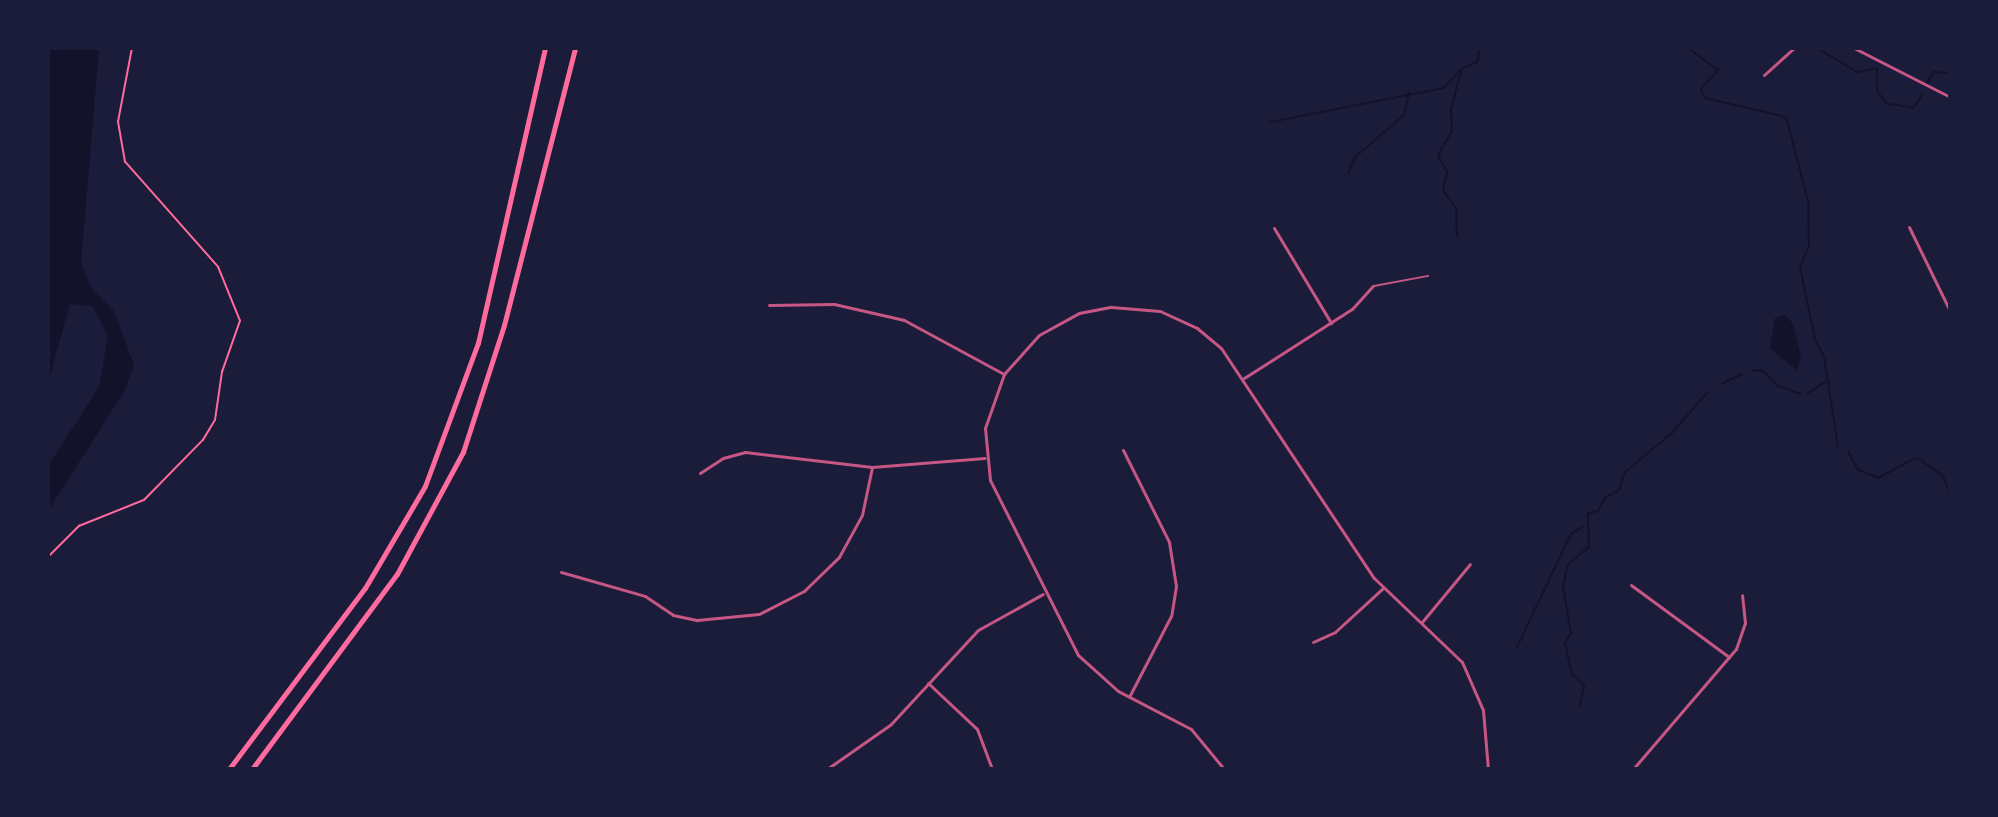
<!DOCTYPE html>
<style>
body{margin:0}
#map{position:relative;width:1998px;height:817px;overflow:hidden;background:#1b1b3a;font-family:"PT Sans Narrow",sans-serif}
div>[style]{position:absolute}
.water>*{inset:0;background:#12122b}
.stream>*{height:2px;margin:-1px;padding:0 1px;transform-origin:1px;border-radius:1px;background:#12122b}
.path>*{height:1.5px;margin:-0.75px;padding:0 0.75px;transform-origin:0.75px;border-radius:0.75px;background:#ff6b9d}
.service>*{height:1.5px;margin:-0.75px;padding:0 0.75px;transform-origin:0.75px;border-radius:0.75px;background:#c65784}
.minor>*{height:3px;margin:-1.5px;padding:0 1.5px;transform-origin:1.5px;border-radius:1.5px;background:#c65784}
.motorway>*{height:5px;margin:-2.5px;padding:0 2.5px;transform-origin:2.5px;border-radius:2.5px;background:#ff6b9d}
span{translate:-50% -50%;white-space:nowrap;text-align:center;line-height:1.15;-webkit-text-stroke:4.5px #1b1b3a;paint-order:stroke}
.frame{position:absolute;inset:0;border:50px solid #1b1b3a;pointer-events:none}
</style>
<div id="map">
<div class="water">
<div style="clip-path:polygon(48px 48px,99px 48px,81px 263px,91px 288px,114px 311px,134px 365px,125px 390px,48px 511px,48px 466px,99px 387px,108px 336px,92px 306px,70px 304px,48px 383px)"></div>
<div style="clip-path:polygon(1785px 315px,1793px 324px,1801px 356px,1797px 370px,1770px 349px,1775px 318px)"></div>
</div>
<div class="stream">
<div style="left:1688px;top:48px;width:37px;rotate:36deg"></div>
<div style="left:1718px;top:70px;width:25px;rotate:132deg"></div>
<div style="left:1701px;top:89px;width:10px;rotate:66deg"></div>
<div style="left:1705px;top:98px;width:83px;rotate:13.2deg"></div>
<div style="left:1786px;top:117px;width:87px;rotate:75.3deg"></div>
<div style="left:1808px;top:201px;width:45px;rotate:88.7deg"></div>
<div style="left:1809px;top:246px;width:23px;rotate:113deg"></div>
<div style="left:1800px;top:267px;width:75px;rotate:78.4deg"></div>
<div style="left:1815px;top:340px;width:18px;rotate:61deg"></div>
<div style="left:1824px;top:356px;width:91px;rotate:81.2deg"></div>
<div style="left:1817px;top:48px;width:47px;rotate:31deg"></div>
<div style="left:1857px;top:72px;width:20px;rotate:-11deg"></div>
<div style="left:1877px;top:68px;width:23px;rotate:90deg"></div>
<div style="left:1877px;top:91px;width:15px;rotate:53deg"></div>
<div style="left:1886px;top:103px;width:27px;rotate:10deg"></div>
<div style="left:1913px;top:108px;width:16px;rotate:-55deg"></div>
<div style="left:1927px;top:84px;width:13px;rotate:-63deg"></div>
<div style="left:1933px;top:72px;width:17px;rotate:3deg"></div>
<div style="left:1270px;top:122px;width:177px;rotate:-11.1deg"></div>
<div style="left:1444px;top:88px;width:25px;rotate:-48deg"></div>
<div style="left:1461px;top:69px;width:17px;rotate:-24deg"></div>
<div style="left:1477px;top:62px;width:14px;rotate:-78deg"></div>
<div style="left:1348px;top:174px;width:18px;rotate:-68deg"></div>
<div style="left:1355px;top:157px;width:65px;rotate:-40.6deg"></div>
<div style="left:1404px;top:115px;width:23px;rotate:-77deg"></div>
<div style="left:1457px;top:236px;width:28px;rotate:-92deg"></div>
<div style="left:1456px;top:208px;width:22px;rotate:-126deg"></div>
<div style="left:1443px;top:190px;width:18px;rotate:-77deg"></div>
<div style="left:1447px;top:172px;width:19px;rotate:-118deg"></div>
<div style="left:1438px;top:155px;width:28px;rotate:-60deg"></div>
<div style="left:1452px;top:131px;width:22px;rotate:-93deg"></div>
<div style="left:1451px;top:109px;width:39px;rotate:-75deg"></div>
<div style="left:1752px;top:370px;width:11px;rotate:5deg"></div>
<div style="left:1763px;top:371px;width:21px;rotate:45deg"></div>
<div style="left:1778px;top:386px;width:24px;rotate:19deg"></div>
<div style="left:1722px;top:384px;width:22px;rotate:-27deg"></div>
<div style="left:1808px;top:393px;width:23px;rotate:-34deg"></div>
<div style="left:1848px;top:451px;width:20px;rotate:63deg"></div>
<div style="left:1857px;top:469px;width:23px;rotate:23deg"></div>
<div style="left:1878px;top:478px;width:42px;rotate:-28.4deg"></div>
<div style="left:1915px;top:458px;width:6px;rotate:18deg"></div>
<div style="left:1921px;top:460px;width:27px;rotate:36deg"></div>
<div style="left:1943px;top:476px;width:19px;rotate:69deg"></div>
<div style="left:1517px;top:647px;width:125px;rotate:-64.5deg"></div>
<div style="left:1571px;top:534px;width:15px;rotate:-32deg"></div>
<div style="left:1580px;top:706px;width:21px;rotate:-79deg"></div>
<div style="left:1584px;top:685px;width:16px;rotate:-137deg"></div>
<div style="left:1572px;top:674px;width:32px;rotate:-103deg"></div>
<div style="left:1565px;top:643px;width:12px;rotate:-59deg"></div>
<div style="left:1571px;top:633px;width:47px;rotate:-99.9deg"></div>
<div style="left:1563px;top:587px;width:24px;rotate:-78deg"></div>
<div style="left:1568px;top:564px;width:27px;rotate:-39deg"></div>
<div style="left:1589px;top:547px;width:34px;rotate:-92deg"></div>
<div style="left:1588px;top:513px;width:10px;rotate:-11deg"></div>
<div style="left:1598px;top:511px;width:15px;rotate:-62deg"></div>
<div style="left:1605px;top:498px;width:16px;rotate:-30deg"></div>
<div style="left:1619px;top:490px;width:19px;rotate:-72deg"></div>
<div style="left:1625px;top:472px;width:60px;rotate:-39.6deg"></div>
<div style="left:1671px;top:434px;width:55px;rotate:-48.7deg"></div>
</div>
<div class="path">
<div style="left:48px;top:557px;width:44px;rotate:-45deg"></div>
<div style="left:79px;top:526px;width:70px;rotate:-21.8deg"></div>
<div style="left:144px;top:500px;width:84px;rotate:-45.5deg"></div>
<div style="left:203px;top:440px;width:23px;rotate:-59deg"></div>
<div style="left:215px;top:420px;width:49px;rotate:-81.7deg"></div>
<div style="left:222px;top:372px;width:54px;rotate:-70.6deg"></div>
<div style="left:240px;top:321px;width:58px;rotate:-112.2deg"></div>
<div style="left:218px;top:267px;width:140px;rotate:-131.5deg"></div>
<div style="left:125px;top:162px;width:41px;rotate:-99.9deg"></div>
<div style="left:118px;top:122px;width:75px;rotate:-79.3deg"></div>
</div>
<div class="service">
<div style="left:1374px;top:286px;width:55px;rotate:-10.5deg"></div>
</div>
<div class="minor">
<div style="left:1854px;top:48px;width:108px;rotate:27deg"></div>
<div style="left:1764px;top:75px;width:40px;rotate:-42deg"></div>
<div style="left:1909px;top:227px;width:93px;rotate:64deg"></div>
<div style="left:1274px;top:228px;width:111px;rotate:59deg"></div>
<div style="left:769px;top:305px;width:65px;rotate:-0.9deg"></div>
<div style="left:834px;top:304px;width:72px;rotate:12.9deg"></div>
<div style="left:904px;top:320px;width:114px;rotate:28.4deg"></div>
<div style="left:1244px;top:378px;width:128px;rotate:-32.6deg"></div>
<div style="left:1352px;top:309px;width:31px;rotate:-48deg"></div>
<div style="left:1123px;top:450px;width:103px;rotate:63.4deg"></div>
<div style="left:1169px;top:542px;width:45px;rotate:81deg"></div>
<div style="left:1176px;top:586px;width:30px;rotate:99deg"></div>
<div style="left:1171px;top:616px;width:91px;rotate:117.4deg"></div>
<div style="left:700px;top:473px;width:27px;rotate:-33deg"></div>
<div style="left:723px;top:458px;width:23px;rotate:-15deg"></div>
<div style="left:745px;top:452px;width:128px;rotate:6.7deg"></div>
<div style="left:872px;top:467px;width:113px;rotate:-4.6deg"></div>
<div style="left:561px;top:572px;width:87px;rotate:15.9deg"></div>
<div style="left:645px;top:596px;width:34px;rotate:34deg"></div>
<div style="left:673px;top:615px;width:25px;rotate:12deg"></div>
<div style="left:697px;top:620px;width:62px;rotate:-5.5deg"></div>
<div style="left:759px;top:614px;width:51px;rotate:-27.1deg"></div>
<div style="left:804px;top:591px;width:49px;rotate:-44.2deg"></div>
<div style="left:839px;top:557px;width:48px;rotate:-61.3deg"></div>
<div style="left:862px;top:515px;width:49px;rotate:-78.2deg"></div>
<div style="left:1631px;top:585px;width:122px;rotate:36.3deg"></div>
<div style="left:1422px;top:622px;width:75px;rotate:-50.4deg"></div>
<div style="left:1313px;top:642px;width:24px;rotate:-24deg"></div>
<div style="left:1335px;top:632px;width:65px;rotate:-42.5deg"></div>
<div style="left:928px;top:683px;width:67px;rotate:43.2deg"></div>
<div style="left:977px;top:729px;width:43px;rotate:69.4deg"></div>
<div style="left:827px;top:769px;width:78px;rotate:-35.1deg"></div>
<div style="left:891px;top:724px;width:128px;rotate:-47.2deg"></div>
<div style="left:978px;top:630px;width:74px;rotate:-29deg"></div>
<div style="left:1224px;top:769px;width:52px;rotate:-129.5deg"></div>
<div style="left:1191px;top:729px;width:82px;rotate:-152.5deg"></div>
<div style="left:1118px;top:691px;width:54px;rotate:-138deg"></div>
<div style="left:1078px;top:655px;width:196px;rotate:-116.7deg"></div>
<div style="left:990px;top:480px;width:52px;rotate:-95.5deg"></div>
<div style="left:985px;top:428px;width:57px;rotate:-70.6deg"></div>
<div style="left:1004px;top:374px;width:52px;rotate:-48.1deg"></div>
<div style="left:1039px;top:335px;width:46px;rotate:-28.8deg"></div>
<div style="left:1079px;top:313px;width:33px;rotate:-11deg"></div>
<div style="left:1111px;top:307px;width:49px;rotate:4.7deg"></div>
<div style="left:1160px;top:311px;width:41px;rotate:24.7deg"></div>
<div style="left:1197px;top:328px;width:31px;rotate:40deg"></div>
<div style="left:1221px;top:348px;width:276px;rotate:56.4deg"></div>
<div style="left:1374px;top:578px;width:122px;rotate:43.7deg"></div>
<div style="left:1462px;top:662px;width:52px;rotate:66.4deg"></div>
<div style="left:1483px;top:710px;width:59px;rotate:85.2deg"></div>
<div style="left:1633px;top:769px;width:158px;rotate:-49.4deg"></div>
<div style="left:1736px;top:649px;width:28px;rotate:-71deg"></div>
<div style="left:1745px;top:623px;width:28px;rotate:-96deg"></div>
</div>
<div class="motorway">
<div style="left:229px;top:769px;width:226px;rotate:-53.1deg"></div>
<div style="left:365px;top:588px;width:118px;rotate:-59.5deg"></div>
<div style="left:425px;top:486px;width:153px;rotate:-69.7deg"></div>
<div style="left:478px;top:343px;width:303px;rotate:-77.2deg"></div>
<div style="left:252px;top:769px;width:243px;rotate:-53.4deg"></div>
<div style="left:397px;top:574px;width:139px;rotate:-61.6deg"></div>
<div style="left:463px;top:452px;width:133px;rotate:-72.1deg"></div>
<div style="left:504px;top:325px;width:286px;rotate:-75.6deg"></div>
</div>
<div class="frame"></div>
</div>
